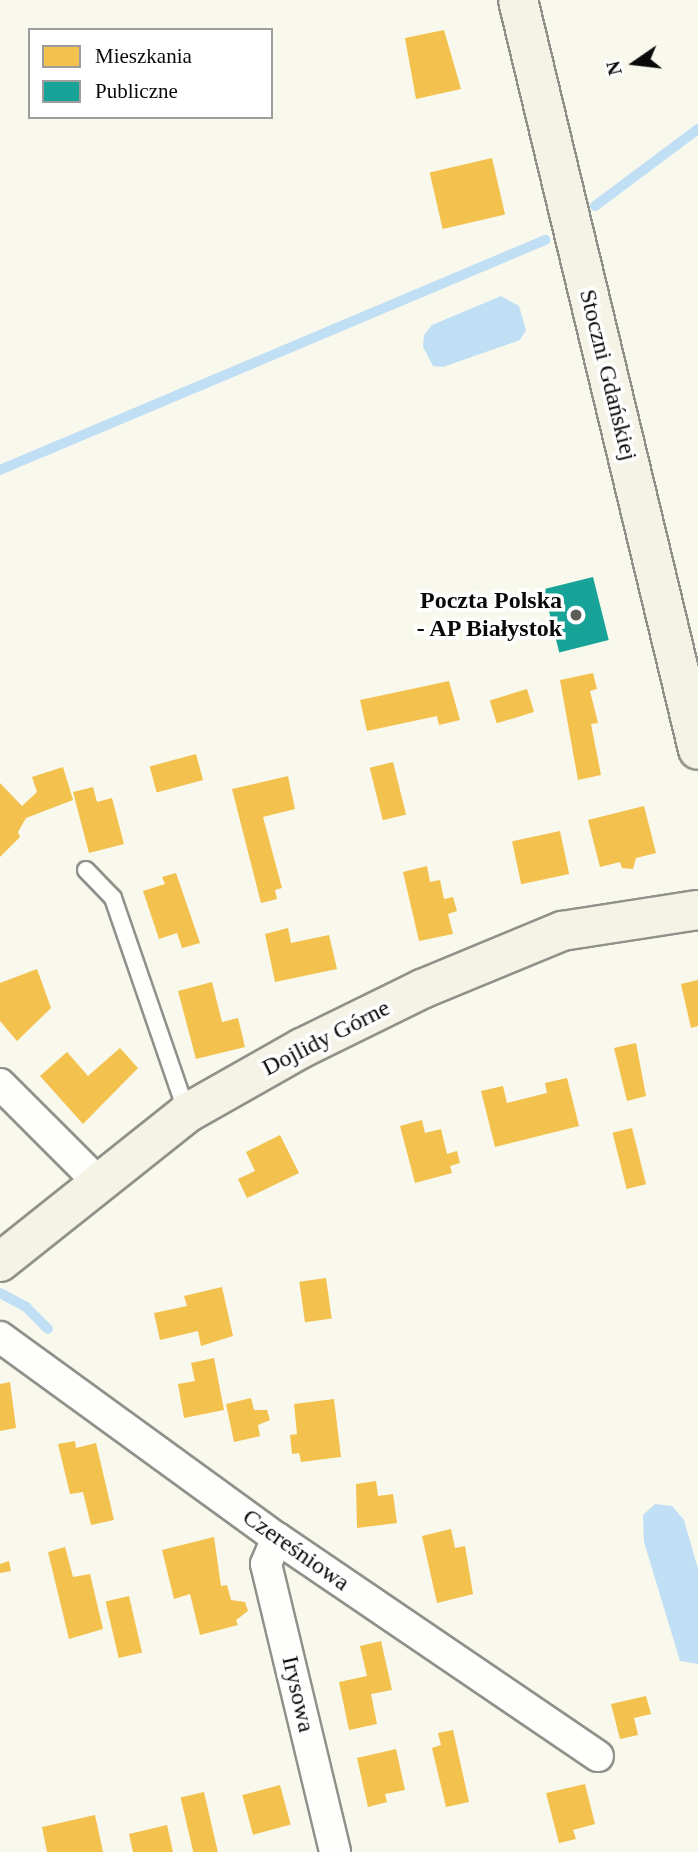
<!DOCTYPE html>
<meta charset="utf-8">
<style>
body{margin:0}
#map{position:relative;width:698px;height:1852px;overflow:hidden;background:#f9f8ec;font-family:"Times New Roman",serif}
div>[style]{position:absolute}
.water>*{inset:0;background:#c0dff5}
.homes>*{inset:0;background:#f2c14e;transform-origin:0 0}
.public>*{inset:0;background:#17a398;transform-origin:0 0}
.stream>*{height:10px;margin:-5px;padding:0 5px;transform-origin:5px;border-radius:5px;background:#c0dff5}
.roads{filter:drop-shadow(2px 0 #91918b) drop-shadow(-2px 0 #91918b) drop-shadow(0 2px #91918b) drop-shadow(0 -2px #91918b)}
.lane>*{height:16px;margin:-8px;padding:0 8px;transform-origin:8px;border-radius:8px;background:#fefefc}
.street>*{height:30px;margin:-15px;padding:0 15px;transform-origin:15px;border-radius:15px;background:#fefefc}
.secondary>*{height:38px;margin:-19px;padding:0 19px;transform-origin:19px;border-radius:19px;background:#f4f3e6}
.dots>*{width:19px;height:19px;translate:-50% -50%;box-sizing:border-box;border:4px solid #fff;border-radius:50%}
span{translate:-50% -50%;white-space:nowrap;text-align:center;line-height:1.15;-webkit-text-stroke:7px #fff;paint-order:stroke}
.street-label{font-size:24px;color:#090909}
.poi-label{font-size:24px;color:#090909;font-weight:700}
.right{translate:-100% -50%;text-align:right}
.legend{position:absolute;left:28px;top:28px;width:245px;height:91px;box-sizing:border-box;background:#fff;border:2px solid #9d9d9d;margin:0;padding:9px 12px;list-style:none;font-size:21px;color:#090909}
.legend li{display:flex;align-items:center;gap:14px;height:35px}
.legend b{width:35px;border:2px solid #9d9d9d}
.north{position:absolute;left:600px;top:28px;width:70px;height:70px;-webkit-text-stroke:5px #fff;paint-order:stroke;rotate:256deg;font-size:19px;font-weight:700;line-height:28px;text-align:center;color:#090909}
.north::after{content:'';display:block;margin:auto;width:24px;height:32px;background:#090909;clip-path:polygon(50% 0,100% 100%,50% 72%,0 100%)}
</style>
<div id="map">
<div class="water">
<div style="clip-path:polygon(501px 296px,519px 306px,526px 330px,520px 340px,443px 367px,433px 366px,423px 347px,424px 335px,432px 325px)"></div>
<div style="clip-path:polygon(655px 1504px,672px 1506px,684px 1520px,698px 1569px,698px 1664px,680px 1661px,644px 1542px,643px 1515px)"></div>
</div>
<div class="homes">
<div style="clip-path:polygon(444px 30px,461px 89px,416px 99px,405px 38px)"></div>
<div style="left:492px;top:158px;width:58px;height:64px;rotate:77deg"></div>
<div style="clip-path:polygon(593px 673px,597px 689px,590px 691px,598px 723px,591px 724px,601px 775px,578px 780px,560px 680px)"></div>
<div style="clip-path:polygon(449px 681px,460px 720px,439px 725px,437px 716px,367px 731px,360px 700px)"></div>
<div style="left:527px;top:689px;width:24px;height:39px;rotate:73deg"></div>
<div style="left:196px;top:754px;width:27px;height:48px;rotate:75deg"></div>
<div style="left:393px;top:762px;width:54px;height:24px;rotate:76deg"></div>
<div style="clip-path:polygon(63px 767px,73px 800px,26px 818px,18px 832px,20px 837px,0 857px,0 783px,22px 806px,37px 792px,32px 777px)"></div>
<div style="clip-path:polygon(288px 776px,295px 809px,263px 817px,282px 888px,275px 890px,277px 899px,261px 903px,232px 789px)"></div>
<div style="clip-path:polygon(93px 787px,97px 802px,112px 798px,124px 844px,89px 853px,73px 792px)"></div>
<div style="clip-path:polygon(644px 806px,656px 853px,636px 858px,633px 869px,622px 868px,620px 862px,600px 867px,588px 820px)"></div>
<div style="left:560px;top:831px;width:44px;height:49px;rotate:78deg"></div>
<div style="clip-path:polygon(427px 866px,430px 882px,440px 880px,444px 899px,453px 897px,457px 911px,448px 914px,453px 934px,419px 941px,403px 872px)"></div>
<div style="clip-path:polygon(176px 873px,200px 943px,182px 948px,177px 933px,159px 939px,143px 891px,165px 884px,162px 877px)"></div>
<div style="clip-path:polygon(288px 928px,291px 943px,329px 935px,337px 969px,275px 982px,265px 934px)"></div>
<div style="clip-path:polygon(37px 969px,51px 1008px,17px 1041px,0 1021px,0 983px)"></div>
<div style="clip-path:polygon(698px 980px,698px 1026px,691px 1028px,681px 984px)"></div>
<div style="clip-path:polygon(212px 982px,222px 1022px,238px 1018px,245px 1047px,196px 1059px,178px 991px)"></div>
<div style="clip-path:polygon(636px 1043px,646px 1096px,627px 1101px,614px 1048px)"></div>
<div style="clip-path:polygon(120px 1048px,138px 1068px,83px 1124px,40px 1076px,67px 1052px,88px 1076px)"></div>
<div style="clip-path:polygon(567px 1078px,579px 1126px,495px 1147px,481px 1091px,503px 1086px,507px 1103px,547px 1093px,545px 1083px)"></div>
<div style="clip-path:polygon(422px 1120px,425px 1133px,441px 1129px,447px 1154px,457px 1151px,460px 1163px,450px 1166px,452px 1173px,415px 1183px,400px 1126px)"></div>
<div style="left:632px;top:1128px;width:58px;height:20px;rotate:76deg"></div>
<div style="clip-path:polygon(280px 1135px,299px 1173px,247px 1198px,238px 1179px,255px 1171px,246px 1152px)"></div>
<div style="left:326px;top:1278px;width:41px;height:27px;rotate:82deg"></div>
<div style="clip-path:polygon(222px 1287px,233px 1336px,201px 1346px,198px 1331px,160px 1340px,154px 1313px,187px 1306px,184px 1296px)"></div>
<div style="clip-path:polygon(214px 1358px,224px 1410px,184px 1418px,178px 1384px,195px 1381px,191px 1363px)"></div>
<div style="clip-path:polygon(10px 1382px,16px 1428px,0 1431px,0 1384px)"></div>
<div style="clip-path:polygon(251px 1398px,254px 1410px,267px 1410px,270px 1420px,258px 1425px,260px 1436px,234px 1442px,226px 1404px)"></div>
<div style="clip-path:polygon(334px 1399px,341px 1457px,301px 1462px,299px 1453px,292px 1454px,290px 1435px,297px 1434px,294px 1404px)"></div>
<div style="clip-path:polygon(75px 1441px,76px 1448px,96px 1443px,114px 1520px,91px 1525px,83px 1492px,70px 1494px,58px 1444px)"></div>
<div style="clip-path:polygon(376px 1481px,378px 1496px,393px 1494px,397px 1523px,357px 1528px,356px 1484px)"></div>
<div style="clip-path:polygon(451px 1529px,455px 1548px,465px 1546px,473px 1594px,437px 1603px,422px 1536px)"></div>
<div style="clip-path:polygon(214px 1537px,221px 1586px,227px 1585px,231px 1600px,245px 1602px,248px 1611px,236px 1620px,238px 1625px,200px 1635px,190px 1594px,174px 1599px,162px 1550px)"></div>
<div style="clip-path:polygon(65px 1547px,73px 1577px,90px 1574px,103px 1629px,69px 1639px,48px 1552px)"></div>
<div style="clip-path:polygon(9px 1561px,11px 1571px,0 1573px,0 1564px)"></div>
<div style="left:129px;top:1596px;width:58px;height:24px;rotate:77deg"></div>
<div style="clip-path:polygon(381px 1641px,392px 1690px,371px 1694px,377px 1724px,349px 1730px,339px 1682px,367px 1676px,360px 1646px)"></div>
<div style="clip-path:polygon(646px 1696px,651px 1714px,634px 1718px,638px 1735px,620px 1739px,611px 1704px)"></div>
<div style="clip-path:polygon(453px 1730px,469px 1802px,446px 1807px,432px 1748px,441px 1745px,438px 1733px)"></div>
<div style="clip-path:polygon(396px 1749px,405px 1790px,385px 1794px,387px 1802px,368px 1807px,357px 1758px)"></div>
<div style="clip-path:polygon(585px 1784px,595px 1824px,573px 1830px,576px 1839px,559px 1843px,546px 1793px)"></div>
<div style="left:280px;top:1785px;width:41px;height:39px;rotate:75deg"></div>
<div style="left:204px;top:1792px;width:62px;height:24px;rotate:77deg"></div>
<div style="clip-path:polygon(95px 1815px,103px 1852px,47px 1852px,42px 1827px)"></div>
<div style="clip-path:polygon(167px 1825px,173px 1852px,133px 1852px,129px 1834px)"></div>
</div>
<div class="public">
<div style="left:593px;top:577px;width:65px;height:51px;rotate:76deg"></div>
</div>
<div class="stream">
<div style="left:595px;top:206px;width:129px;rotate:-36.8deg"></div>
<div style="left:0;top:470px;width:592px;rotate:-22.88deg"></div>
<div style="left:0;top:1293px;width:30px;rotate:28deg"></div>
<div style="left:26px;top:1307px;width:31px;rotate:45deg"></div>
</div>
<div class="roads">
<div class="lane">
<div style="left:86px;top:870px;width:39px;rotate:46deg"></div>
<div style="left:113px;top:898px;width:227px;rotate:71deg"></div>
</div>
<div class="street">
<div style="left:0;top:1084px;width:137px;rotate:45deg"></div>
<div style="left:0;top:1337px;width:342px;rotate:36deg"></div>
<div style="left:277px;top:1538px;width:388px;rotate:34.2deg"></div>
<div style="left:277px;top:1538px;width:28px;rotate:113deg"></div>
<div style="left:266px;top:1564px;width:296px;rotate:76.5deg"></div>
</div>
<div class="secondary">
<div style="left:518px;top:0;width:771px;rotate:76.5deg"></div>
<div style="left:0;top:1262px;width:239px;rotate:-38.5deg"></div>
<div style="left:187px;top:1113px;width:132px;rotate:-29.5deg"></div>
<div style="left:302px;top:1048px;width:134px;rotate:-26.2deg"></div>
<div style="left:422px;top:989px;width:152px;rotate:-22.5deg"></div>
<div style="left:562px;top:931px;width:138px;rotate:-8.8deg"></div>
</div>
</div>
<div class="dots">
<div style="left:576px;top:615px;background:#5d5d58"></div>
</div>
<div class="street-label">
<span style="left:608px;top:375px;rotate:76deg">Stoczni Gdańskiej</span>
<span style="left:326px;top:1038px;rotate:-27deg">Dojlidy Górne</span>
<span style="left:296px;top:1550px;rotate:35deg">Czereśniowa</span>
<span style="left:298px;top:1694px;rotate:77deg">Irysowa</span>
</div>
<div class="poi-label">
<span class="right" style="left:562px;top:615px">Poczta Polska<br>- AP Białystok</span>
</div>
<ul class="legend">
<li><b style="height:19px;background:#f2c14e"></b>Mieszkania</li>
<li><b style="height:19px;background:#17a398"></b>Publiczne</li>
</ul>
<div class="north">N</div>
</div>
